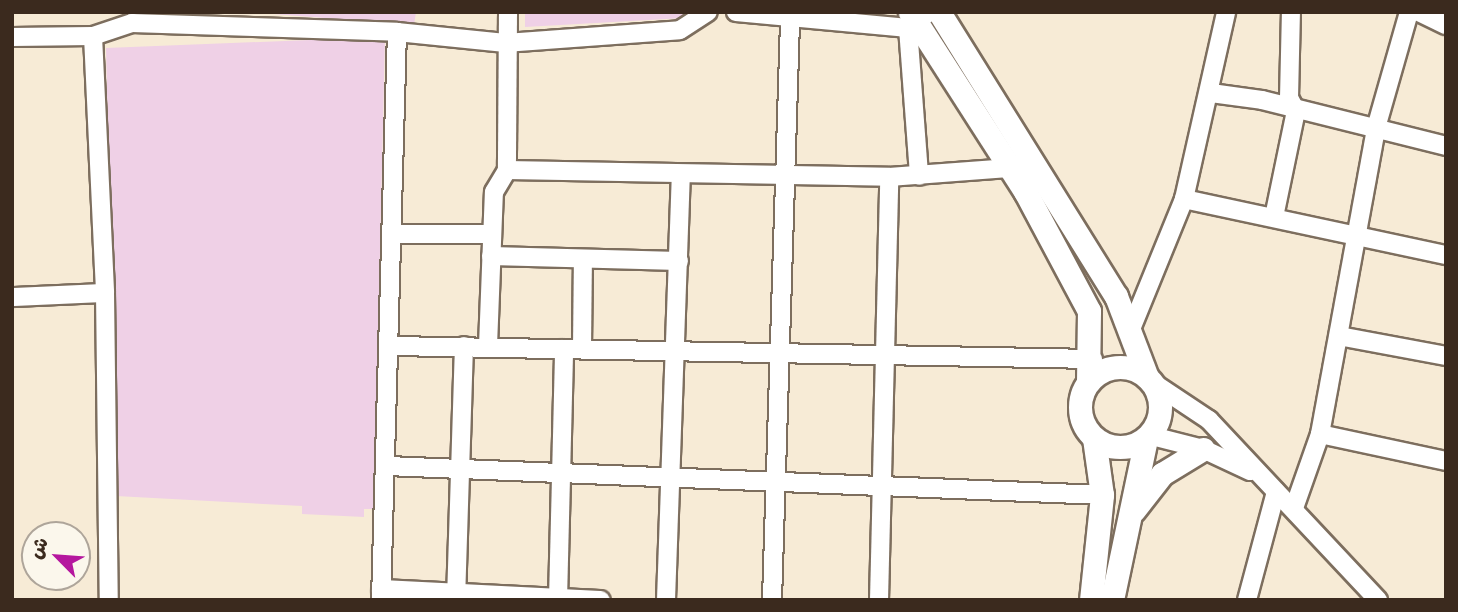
<!DOCTYPE html>
<meta charset="utf-8">
<style>
body{margin:0}
#map{position:relative;width:1458px;height:612px;overflow:hidden;background:#f7ebd6;font-family:Sriracha,"Playpen Sans Arabic",sans-serif}
div>[style]{position:absolute}
.built>*{inset:0;background:#efd0e6}
.roads{filter:drop-shadow(2px 0 #7d6e5e) drop-shadow(-2px 0 #7d6e5e) drop-shadow(0 2px #7d6e5e) drop-shadow(0 -2px #7d6e5e)}
.minor>*{height:18px;margin:-9px;padding:0 9px;transform-origin:9px;border-radius:9px;background:#fff}
.major>*{height:23px;margin:-11.5px;padding:0 11.5px;transform-origin:11.5px;border-radius:11.5px;background:#fff}
.major>.ring{margin:-11.5px;padding:0;box-sizing:content-box;background:none;border:23px solid #fff;border-radius:50%}
span{translate:-50% -50%;white-space:nowrap;text-align:center;line-height:1.15;-webkit-text-stroke:6px #fbf7ec;paint-order:stroke}
.frame{position:absolute;inset:0;border:14px solid #3b2a1e;pointer-events:none}
.north{position:absolute;left:21px;top:521px;width:70px;height:70px;box-sizing:border-box;background:#fbf7ec;border:2px solid #aea59a;border-radius:50%;rotate:295deg;font-size:19px;font-weight:700;line-height:28px;text-align:center;color:#3b2a1e}
.north::after{content:'';display:block;margin:auto;width:24px;height:32px;background:#b5179e;clip-path:polygon(50% 0,100% 100%,50% 72%,0 100%)}
</style>
<div id="map">
<div class="built">
<div style="clip-path:polygon(248px 12px,416px 12px,414px 25px)"></div>
<div style="clip-path:polygon(525px 12px,685px 12px,684px 18px,525px 27px)"></div>
<div style="clip-path:polygon(385px 37px,374px 509px,364px 509px,364px 517px,302px 514px,302px 506px,116px 496px,106px 48px)"></div>
</div>
<div class="roads">
<div class="minor">
<div style="left:508px;top:12px;width:158px;rotate:90.4deg"></div>
<div style="left:507px;top:170px;width:382px;rotate:1deg"></div>
<div style="left:889px;top:177px;width:121px;rotate:-4.3deg"></div>
<div style="left:736px;top:12px;width:173px;rotate:5.3deg"></div>
<div style="left:908px;top:28px;width:26px;rotate:-37deg"></div>
<div style="left:1419px;top:12px;width:30px;rotate:26deg"></div>
<div style="left:908px;top:28px;width:148px;rotate:85.7deg"></div>
<div style="left:93px;top:36px;width:257px;rotate:87.3deg"></div>
<div style="left:105px;top:293px;width:307px;rotate:89.3deg"></div>
<div style="left:12px;top:37px;width:81px;rotate:-0.7deg"></div>
<div style="left:93px;top:36px;width:41px;rotate:-18.4deg"></div>
<div style="left:132px;top:23px;width:265px;rotate:1.9deg"></div>
<div style="left:397px;top:32px;width:109px;rotate:5.8deg"></div>
<div style="left:505px;top:43px;width:175px;rotate:-4.2deg"></div>
<div style="left:680px;top:30px;width:33px;rotate:-33deg"></div>
<div style="left:1211px;top:93px;width:51px;rotate:7.8deg"></div>
<div style="left:1262px;top:100px;width:190px;rotate:14deg"></div>
<div style="left:1184px;top:199px;width:268px;rotate:12.1deg"></div>
<div style="left:1274px;top:217px;width:108px;rotate:-78.3deg"></div>
<div style="left:1296px;top:111px;width:15px;rotate:-118deg"></div>
<div style="left:1289px;top:98px;width:86px;rotate:-88.7deg"></div>
<div style="left:394px;top:234px;width:97px"></div>
<div style="left:491px;top:256px;width:188px;rotate:1.5deg"></div>
<div style="left:12px;top:297px;width:93px;rotate:-2.5deg"></div>
<div style="left:1131px;top:329px;width:140px;rotate:-67.8deg"></div>
<div style="left:1184px;top:199px;width:192px;rotate:-77.3deg"></div>
<div style="left:1339px;top:336px;width:109px;rotate:10.6deg"></div>
<div style="left:392px;top:346px;width:701px;rotate:1.06deg"></div>
<div style="left:488px;top:346px;width:154px;rotate:-87.8deg"></div>
<div style="left:494px;top:192px;width:26px;rotate:-59deg"></div>
<div style="left:582px;top:348px;width:89px;rotate:-89.4deg"></div>
<div style="left:1152px;top:382px;width:69px;rotate:33.7deg"></div>
<div style="left:1209px;top:420px;width:247px;rotate:46.8deg"></div>
<div style="left:1320px;top:434px;width:129px;rotate:12.1deg"></div>
<div style="left:1148px;top:435px;width:57px;rotate:14.3deg"></div>
<div style="left:1203px;top:449px;width:52px;rotate:25.1deg"></div>
<div style="left:387px;top:466px;width:716px;rotate:2.32deg"></div>
<div style="left:1294px;top:508px;width:78px;rotate:-70.6deg"></div>
<div style="left:1320px;top:434px;width:311px;rotate:-79.6deg"></div>
<div style="left:1376px;top:128px;width:121px;rotate:-74.1deg"></div>
<div style="left:381px;top:589px;width:220px;rotate:2.9deg"></div>
<div style="left:381px;top:600px;width:568px;rotate:-88.39deg"></div>
<div style="left:456px;top:600px;width:254px;rotate:-88.2deg"></div>
<div style="left:558px;top:600px;width:251px;rotate:-88.6deg"></div>
<div style="left:666px;top:600px;width:422px;rotate:-88deg"></div>
<div style="left:772px;top:600px;width:579px;rotate:-88.22deg"></div>
<div style="left:879px;top:600px;width:423px;rotate:-88.6deg"></div>
<div style="left:1247px;top:600px;width:112px;rotate:-75deg"></div>
</div>
<div class="major">
<div style="left:910px;top:12px;width:213px;rotate:57.3deg"></div>
<div style="left:1025px;top:191px;width:136px;rotate:61.9deg"></div>
<div style="left:1089px;top:311px;width:71px;rotate:90.8deg"></div>
<div style="left:939px;top:12px;width:335px;rotate:58.1deg"></div>
<div style="left:1116px;top:296px;width:87px;rotate:69.1deg"></div>
<div class="ring" style="left:1080px;top:367px;width:57px;height:57px"></div>
<div style="left:1134px;top:510px;width:46px;rotate:-52.1deg"></div>
<div style="left:1162px;top:474px;width:48px;rotate:-31.4deg"></div>
<div style="left:1091px;top:600px;width:106px;rotate:-84deg"></div>
<div style="left:1102px;top:495px;width:58px;rotate:-98deg"></div>
<div style="left:1112px;top:600px;width:166px;rotate:-78.1deg"></div>
</div>
</div>
<div class="frame"></div>
<div class="north">ش</div>
</div>
